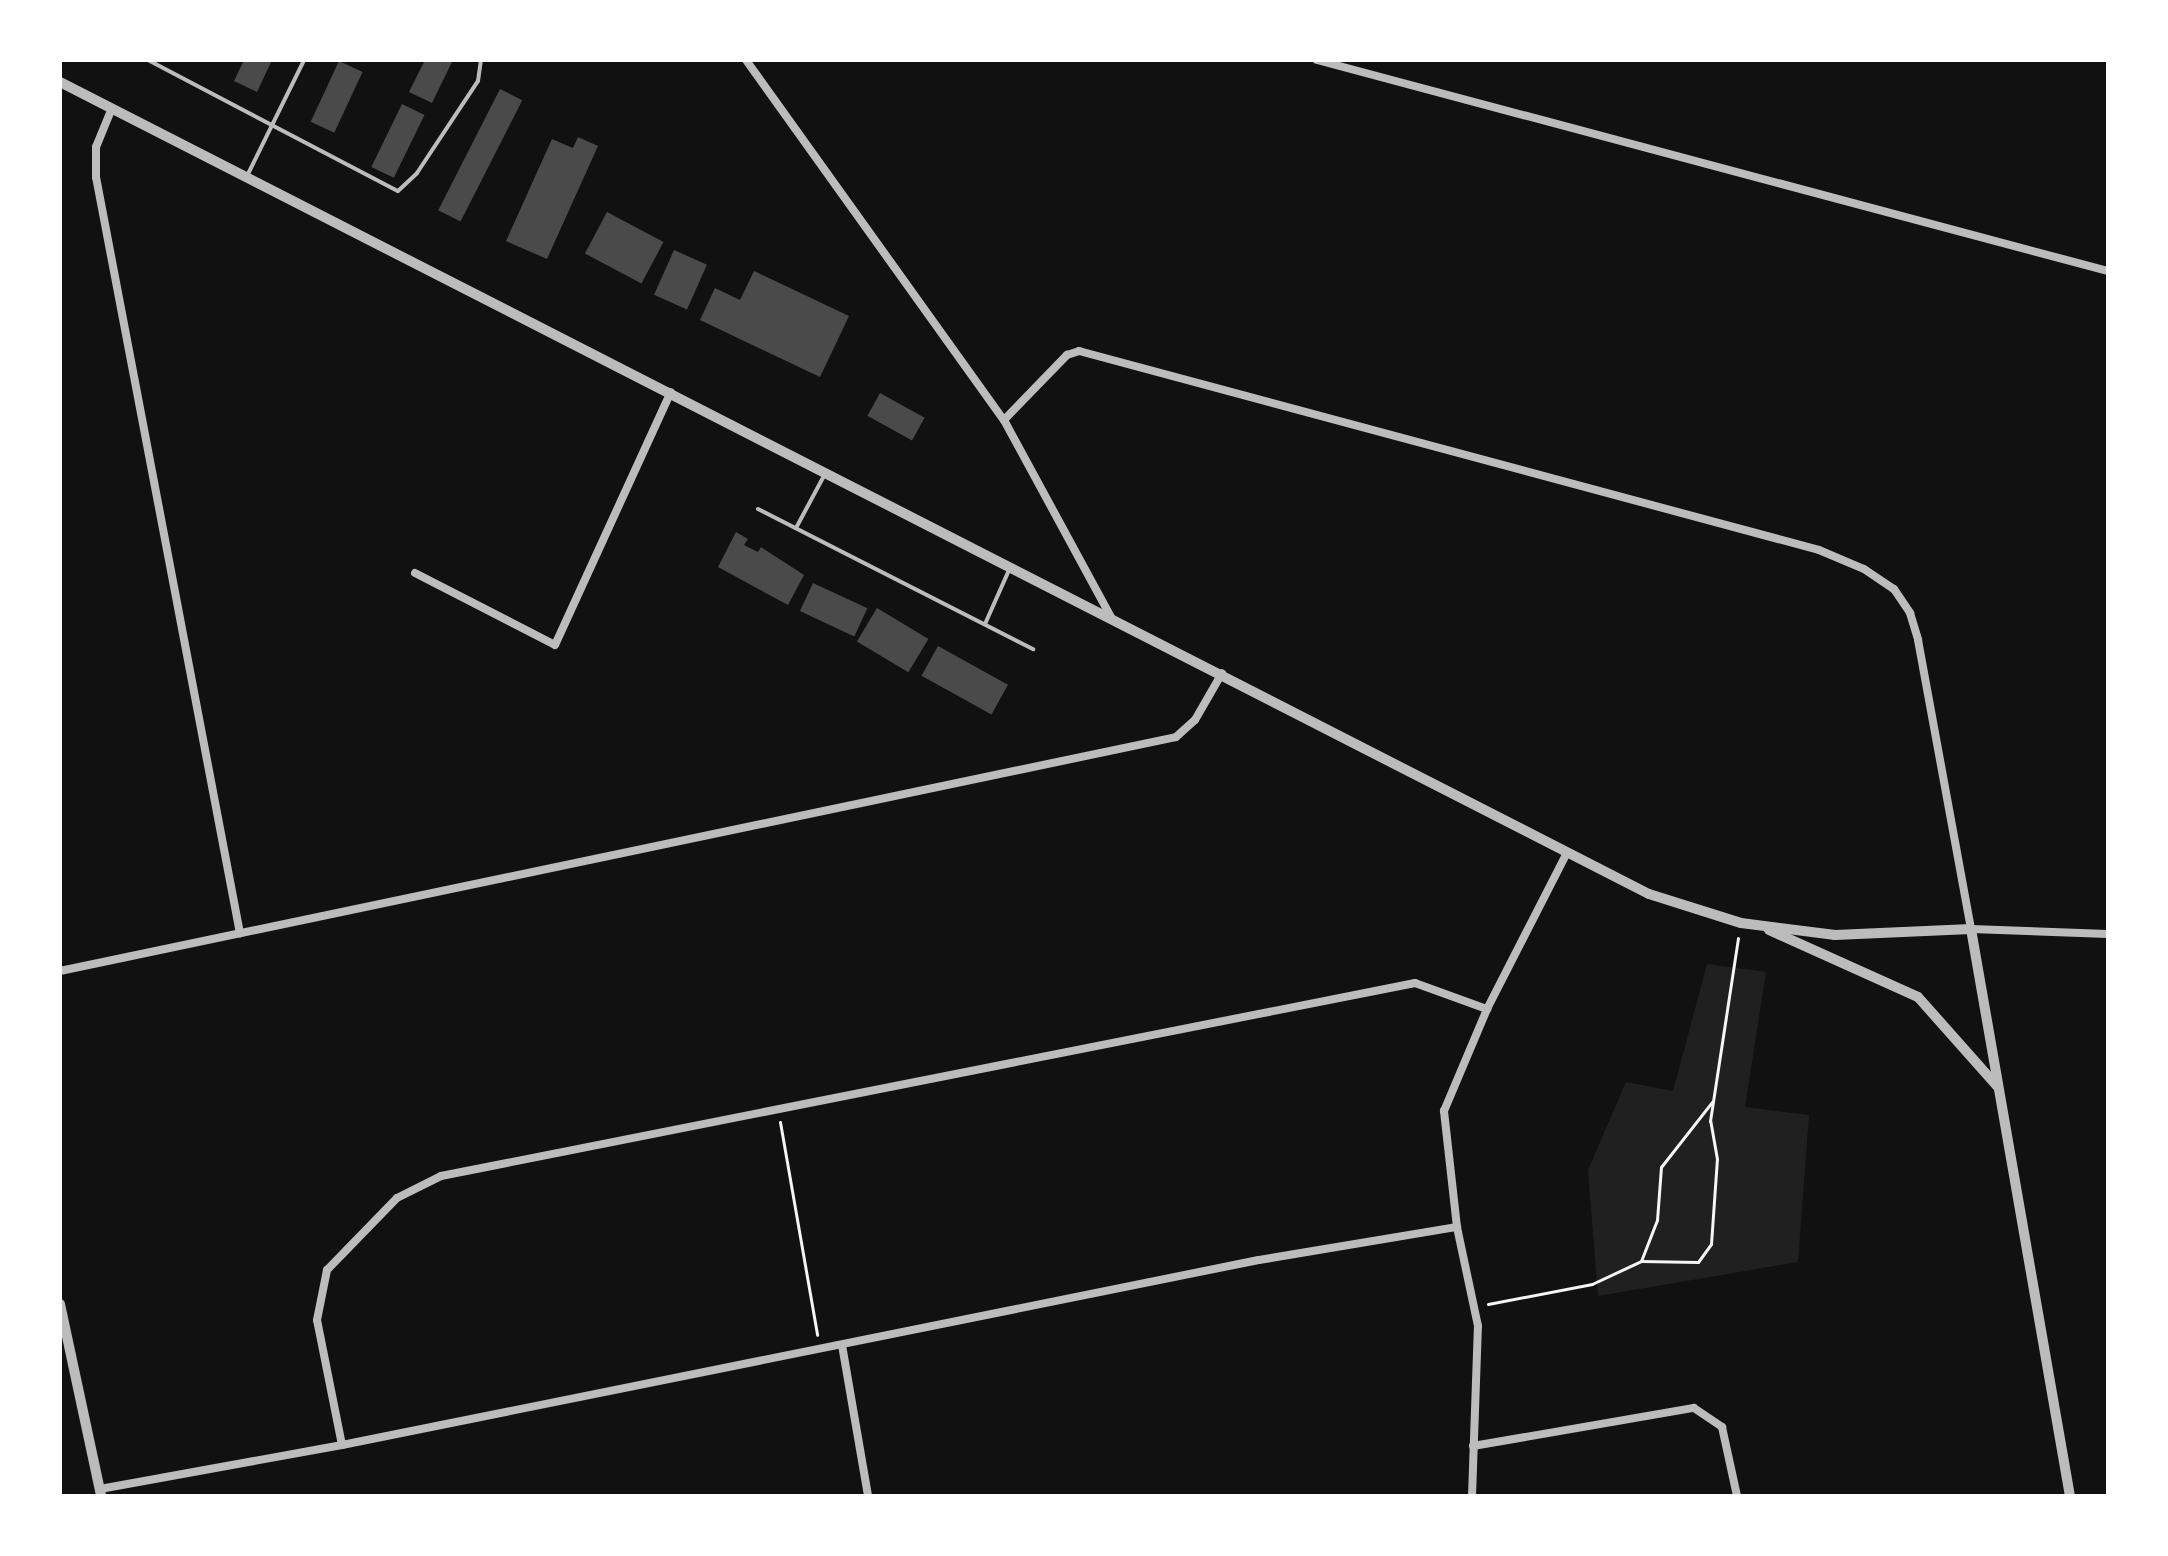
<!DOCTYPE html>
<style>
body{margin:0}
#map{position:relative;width:2168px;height:1556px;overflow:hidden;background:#111;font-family:Figtree,sans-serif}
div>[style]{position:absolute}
.green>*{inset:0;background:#202020}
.building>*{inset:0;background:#4a4a4a;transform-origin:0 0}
.path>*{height:3px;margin:-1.5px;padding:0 1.5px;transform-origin:1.5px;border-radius:1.5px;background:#f5f5f5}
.service>*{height:4px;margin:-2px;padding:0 2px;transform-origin:2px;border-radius:2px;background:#bcbcbc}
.minor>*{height:8px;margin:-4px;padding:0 4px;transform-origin:4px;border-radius:4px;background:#bcbcbc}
.tertiary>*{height:10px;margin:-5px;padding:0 5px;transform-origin:5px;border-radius:5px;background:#bcbcbc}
span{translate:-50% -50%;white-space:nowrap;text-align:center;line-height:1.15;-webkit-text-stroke:6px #fff;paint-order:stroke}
.frame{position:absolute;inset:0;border:62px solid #fff;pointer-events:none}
</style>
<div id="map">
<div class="green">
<div style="clip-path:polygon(1707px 964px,1766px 972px,1745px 1107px,1809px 1115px,1798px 1262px,1598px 1296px,1588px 1170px,1626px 1082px,1673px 1091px)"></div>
</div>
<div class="building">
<div style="clip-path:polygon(244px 60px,272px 60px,257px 92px,234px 81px)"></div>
<div style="clip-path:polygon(425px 60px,453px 60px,432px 103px,409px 92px)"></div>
<div style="left:339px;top:61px;width:26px;height:67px;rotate:25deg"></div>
<div style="left:500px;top:89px;width:25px;height:136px;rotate:27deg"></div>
<div style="left:402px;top:104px;width:25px;height:70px;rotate:26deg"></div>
<div style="clip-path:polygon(578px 137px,598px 146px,547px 259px,506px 241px,552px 139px,573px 148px)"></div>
<div style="left:607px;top:212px;width:64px;height:47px;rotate:28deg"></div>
<div style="left:674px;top:250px;width:36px;height:49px;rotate:24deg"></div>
<div style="clip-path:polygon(754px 271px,849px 316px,820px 377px,700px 320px,715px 288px,740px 300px)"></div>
<div style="left:880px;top:393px;width:51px;height:26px;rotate:29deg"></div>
<div style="clip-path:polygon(736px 532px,748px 539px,744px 545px,758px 552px,761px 547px,804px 575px,788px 605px,718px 567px)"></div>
<div style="left:813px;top:583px;width:60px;height:31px;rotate:25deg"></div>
<div style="left:877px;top:608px;width:60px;height:39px;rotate:31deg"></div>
<div style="left:938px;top:646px;width:80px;height:34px;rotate:29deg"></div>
</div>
<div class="path">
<div style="left:780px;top:1122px;width:216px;rotate:80.1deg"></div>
<div style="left:1641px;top:1261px;width:44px;rotate:-68.7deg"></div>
<div style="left:1657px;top:1220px;width:53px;rotate:-85.7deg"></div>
<div style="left:1661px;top:1167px;width:83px;rotate:-51.9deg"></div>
<div style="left:1488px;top:1304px;width:106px;rotate:-10.9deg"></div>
<div style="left:1592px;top:1284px;width:54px;rotate:-25.1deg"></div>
<div style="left:1641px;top:1261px;width:57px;rotate:1deg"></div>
<div style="left:1698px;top:1262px;width:22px;rotate:-54deg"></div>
<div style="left:1711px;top:1244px;width:85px;rotate:-86deg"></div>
<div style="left:1717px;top:1159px;width:39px;rotate:-100deg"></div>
<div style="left:1710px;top:1121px;width:185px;rotate:-81.3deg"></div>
</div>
<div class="service">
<div style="left:148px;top:60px;width:282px;rotate:27.7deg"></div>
<div style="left:398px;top:191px;width:26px;rotate:-43deg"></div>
<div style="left:417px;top:173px;width:110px;rotate:-56.5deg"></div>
<div style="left:478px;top:81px;width:21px;rotate:-82deg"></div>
<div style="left:248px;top:174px;width:127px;rotate:-63.8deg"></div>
<div style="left:758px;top:509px;width:309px;rotate:27deg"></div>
<div style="left:796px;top:528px;width:61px;rotate:-61.8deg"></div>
<div style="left:985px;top:624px;width:59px;rotate:-66deg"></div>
</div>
<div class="minor">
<div style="left:746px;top:60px;width:443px;rotate:54.4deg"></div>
<div style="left:1004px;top:420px;width:226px;rotate:61.5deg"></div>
<div style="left:1317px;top:60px;width:819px;rotate:14.94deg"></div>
<div style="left:112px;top:108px;width:42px;rotate:112.3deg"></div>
<div style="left:96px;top:147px;width:30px;rotate:90deg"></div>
<div style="left:96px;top:177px;width:770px;rotate:79.22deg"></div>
<div style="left:1004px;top:420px;width:91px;rotate:-45.9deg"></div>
<div style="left:1067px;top:355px;width:13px;rotate:-18deg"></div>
<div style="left:1079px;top:351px;width:766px;rotate:15.05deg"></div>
<div style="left:1819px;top:550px;width:49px;rotate:22.9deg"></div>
<div style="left:1864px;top:569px;width:36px;rotate:34deg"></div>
<div style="left:1894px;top:589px;width:29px;rotate:56deg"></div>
<div style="left:1910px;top:613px;width:28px;rotate:73deg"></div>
<div style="left:1918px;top:640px;width:294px;rotate:79.6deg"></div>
<div style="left:1971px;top:929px;width:137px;rotate:2.1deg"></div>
<div style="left:415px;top:573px;width:157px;rotate:27.2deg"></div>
<div style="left:555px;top:645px;width:278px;rotate:-65.4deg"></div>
<div style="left:60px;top:971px;width:1140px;rotate:-11.84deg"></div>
<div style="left:1176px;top:737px;width:25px;rotate:-42deg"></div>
<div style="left:1195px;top:720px;width:54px;rotate:-60.1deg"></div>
<div style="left:842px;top:1345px;width:153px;rotate:80.2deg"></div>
<div style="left:342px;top:1445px;width:127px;rotate:-101.3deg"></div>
<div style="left:317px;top:1320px;width:51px;rotate:-78.7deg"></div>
<div style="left:327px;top:1270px;width:100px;rotate:-45.8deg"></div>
<div style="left:397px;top:1198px;width:49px;rotate:-26.6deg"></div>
<div style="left:441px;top:1176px;width:993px;rotate:-11.21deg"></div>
<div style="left:1415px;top:983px;width:77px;rotate:19.9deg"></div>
<div style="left:1473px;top:1446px;width:224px;rotate:-9.8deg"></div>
<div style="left:1694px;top:1408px;width:34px;rotate:34deg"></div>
<div style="left:1722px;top:1427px;width:71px;rotate:77.7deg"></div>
<div style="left:100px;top:1489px;width:246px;rotate:-10.3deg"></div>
<div style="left:342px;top:1445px;width:935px;rotate:-11.41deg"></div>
<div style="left:1259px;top:1260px;width:201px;rotate:-9.5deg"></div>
<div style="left:1472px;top:1496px;width:170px;rotate:-88deg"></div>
<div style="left:1478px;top:1326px;width:101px;rotate:-102deg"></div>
<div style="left:1457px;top:1227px;width:117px;rotate:-96.4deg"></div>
<div style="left:1444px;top:1111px;width:111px;rotate:-67.1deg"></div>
<div style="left:1487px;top:1009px;width:175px;rotate:-62.9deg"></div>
</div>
<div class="tertiary">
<div style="left:60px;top:82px;width:1784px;rotate:27.07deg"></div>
<div style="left:1649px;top:894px;width:96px;rotate:17.5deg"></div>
<div style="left:1741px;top:923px;width:95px;rotate:7.3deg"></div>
<div style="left:1835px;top:935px;width:136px;rotate:-2.5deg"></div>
<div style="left:1971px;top:929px;width:576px;rotate:80.1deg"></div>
<div style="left:1769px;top:930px;width:163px;rotate:24.2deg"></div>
<div style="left:1918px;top:997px;width:120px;rotate:48.4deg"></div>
<div style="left:60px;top:1304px;width:196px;rotate:77.9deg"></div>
</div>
<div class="frame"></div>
</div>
